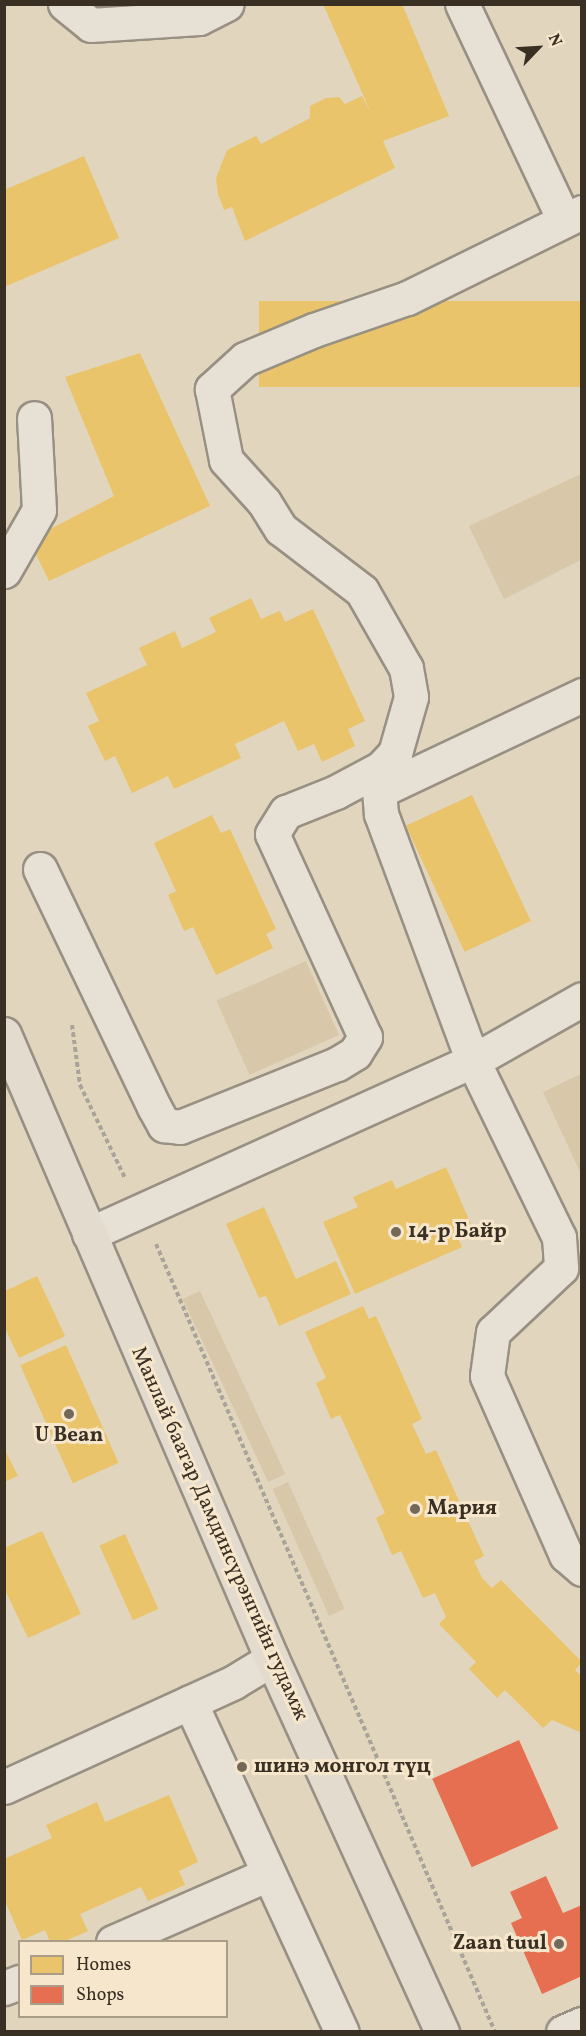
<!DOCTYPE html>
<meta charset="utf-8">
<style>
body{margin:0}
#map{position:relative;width:586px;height:2036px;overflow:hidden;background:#e1d5be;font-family:Vollkorn,serif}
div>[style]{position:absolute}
.green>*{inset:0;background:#d8c7a9;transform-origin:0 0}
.homes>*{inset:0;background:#e9c46a;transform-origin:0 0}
.shops>*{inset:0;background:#e76f51;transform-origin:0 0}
.path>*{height:4px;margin-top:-2px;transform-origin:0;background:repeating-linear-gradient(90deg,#a9a399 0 4.5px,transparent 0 7.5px)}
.roads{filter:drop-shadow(2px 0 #989082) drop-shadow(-2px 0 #989082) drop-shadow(0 2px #989082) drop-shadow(0 -2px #989082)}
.minor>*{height:33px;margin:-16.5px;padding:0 16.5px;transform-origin:16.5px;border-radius:16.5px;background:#e7e0d5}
.major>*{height:33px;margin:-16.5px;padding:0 16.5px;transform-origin:16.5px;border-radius:16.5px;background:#e3dbce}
.dots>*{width:16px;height:16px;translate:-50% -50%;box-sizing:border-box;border:3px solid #f5e6cc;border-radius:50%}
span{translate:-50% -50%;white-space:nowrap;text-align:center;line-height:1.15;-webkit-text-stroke:6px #f5e6cc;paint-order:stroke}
.poi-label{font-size:21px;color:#3a2f23;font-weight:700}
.left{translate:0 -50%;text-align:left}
.right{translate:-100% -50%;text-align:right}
.street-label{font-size:21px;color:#3a2f23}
.frame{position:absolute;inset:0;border:6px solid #3a2f23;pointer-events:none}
.legend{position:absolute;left:18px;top:1940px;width:210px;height:78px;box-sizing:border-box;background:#f5e6cc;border:2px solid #aa9d88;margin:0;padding:8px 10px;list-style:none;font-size:18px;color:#3a2f23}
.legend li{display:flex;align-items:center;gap:12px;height:30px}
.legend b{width:30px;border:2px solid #aa9d88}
.north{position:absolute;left:508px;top:18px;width:60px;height:60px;-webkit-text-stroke:4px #f5e6cc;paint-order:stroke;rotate:65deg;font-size:16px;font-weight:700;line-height:24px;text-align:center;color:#3a2f23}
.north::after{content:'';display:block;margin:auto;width:21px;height:27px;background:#3a2f23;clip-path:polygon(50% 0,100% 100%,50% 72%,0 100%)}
</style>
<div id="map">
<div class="green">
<div style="clip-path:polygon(581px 474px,581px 560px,504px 599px,469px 526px)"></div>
<div style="left:306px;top:961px;width:81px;height:98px;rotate:66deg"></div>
<div style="clip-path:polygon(581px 1074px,581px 1174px,543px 1092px)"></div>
<div style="left:200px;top:1291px;width:202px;height:19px;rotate:65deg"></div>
<div style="left:288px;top:1482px;width:139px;height:17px;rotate:66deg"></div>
</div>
<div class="homes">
<div style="clip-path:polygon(323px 4px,402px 4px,449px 116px,383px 141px,395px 168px,245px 241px,232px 207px,224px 210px,218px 194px,216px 178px,227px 150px,256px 136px,261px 144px,310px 118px,310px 106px,326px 98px,339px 97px,345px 104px,362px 96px,371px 113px)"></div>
<div style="clip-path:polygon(84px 156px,119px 238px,4px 287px,4px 190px)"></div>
<div style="left:582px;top:301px;width:86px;height:323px;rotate:90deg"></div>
<div style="clip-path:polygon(140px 353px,210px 506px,49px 581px,29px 540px,114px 496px,65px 377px)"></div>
<div style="clip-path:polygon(251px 598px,261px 619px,280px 611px,285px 622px,313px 609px,365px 721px,348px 729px,355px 746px,322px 762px,314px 744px,298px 751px,284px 721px,235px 744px,241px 758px,174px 789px,168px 776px,132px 793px,115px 756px,105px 761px,88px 726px,99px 721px,86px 693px,147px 665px,139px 648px,175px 631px,182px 648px,216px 632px,209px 618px)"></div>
<div style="left:472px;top:795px;width:139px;height:73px;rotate:65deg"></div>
<div style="clip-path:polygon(212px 815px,221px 833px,230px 829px,276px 929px,266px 934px,273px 948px,216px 975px,193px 927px,184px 931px,168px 895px,176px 891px,154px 843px)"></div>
<div style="clip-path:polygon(446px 1167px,473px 1229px,457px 1236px,462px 1247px,355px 1294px,323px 1222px,358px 1207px,353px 1197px,392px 1180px,396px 1189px)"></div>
<div style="clip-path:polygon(264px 1207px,296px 1279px,336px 1261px,351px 1294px,279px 1326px,266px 1296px,259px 1298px,226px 1224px)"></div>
<div style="clip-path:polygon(37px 1276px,65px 1336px,19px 1358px,5px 1328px,5px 1291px)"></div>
<div style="clip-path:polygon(363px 1306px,369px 1319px,376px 1316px,422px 1419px,412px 1424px,426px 1454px,436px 1450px,484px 1556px,474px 1561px,482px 1578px,492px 1588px,501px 1580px,582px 1662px,575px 1670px,582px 1677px,582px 1733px,552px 1720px,543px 1728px,505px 1690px,497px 1698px,469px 1669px,476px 1662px,439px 1624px,446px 1617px,435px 1593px,423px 1598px,401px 1551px,392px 1555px,376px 1518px,385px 1513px,340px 1415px,331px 1419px,316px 1383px,326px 1378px,305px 1332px)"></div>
<div style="left:66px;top:1345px;width:129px;height:50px;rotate:66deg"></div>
<div style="clip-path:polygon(4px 1448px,18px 1476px,4px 1482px)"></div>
<div style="clip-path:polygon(42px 1531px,81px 1614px,28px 1638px,4px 1588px,4px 1548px)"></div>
<div style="left:125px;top:1534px;width:82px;height:28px;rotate:66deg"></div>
<div style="clip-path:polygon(169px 1795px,198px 1862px,179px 1871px,185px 1885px,148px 1901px,141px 1887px,80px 1914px,88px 1931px,63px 1942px,50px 1942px,45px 1930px,22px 1940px,4px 1899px,4px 1859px,52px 1838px,46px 1825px,97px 1802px,105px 1822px)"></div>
</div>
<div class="shops">
<div style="left:519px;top:1740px;width:97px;height:95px;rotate:66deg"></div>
<div style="clip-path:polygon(546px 1876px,563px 1913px,582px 1905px,582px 1976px,542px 1994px,511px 1923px,522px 1918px,510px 1892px)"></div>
</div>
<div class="path">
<div style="left:72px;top:1025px;width:61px;rotate:82.4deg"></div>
<div style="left:80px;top:1085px;width:103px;rotate:64.2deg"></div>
<div style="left:156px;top:1244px;width:858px;rotate:66.72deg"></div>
</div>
<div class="roads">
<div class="minor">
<div style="left:65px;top:4px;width:33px;rotate:39deg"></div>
<div style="left:91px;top:25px;width:108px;rotate:-3.7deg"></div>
<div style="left:199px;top:18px;width:31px;rotate:-27deg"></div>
<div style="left:462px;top:4px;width:239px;rotate:64.7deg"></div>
<div style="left:582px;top:212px;width:195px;rotate:153.8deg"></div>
<div style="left:407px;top:298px;width:98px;rotate:161deg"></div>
<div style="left:314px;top:330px;width:75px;rotate:157.2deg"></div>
<div style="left:245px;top:359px;width:45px;rotate:137.7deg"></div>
<div style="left:212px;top:389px;width:72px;rotate:78.8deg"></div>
<div style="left:226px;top:460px;width:57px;rotate:47.9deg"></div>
<div style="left:264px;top:502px;width:32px;rotate:58deg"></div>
<div style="left:281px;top:529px;width:102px;rotate:37.4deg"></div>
<div style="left:362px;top:591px;width:89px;rotate:60.3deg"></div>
<div style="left:406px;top:668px;width:29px;rotate:80deg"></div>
<div style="left:411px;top:697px;width:58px;rotate:105.9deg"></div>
<div style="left:395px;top:753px;width:41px;rotate:112.8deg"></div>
<div style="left:379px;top:791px;width:23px;rotate:85deg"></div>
<div style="left:381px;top:814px;width:264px;rotate:69.6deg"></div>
<div style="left:473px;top:1061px;width:125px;rotate:-29.6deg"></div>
<div style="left:4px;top:571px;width:70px;rotate:-60.2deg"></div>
<div style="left:39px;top:510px;width:92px;rotate:-93.1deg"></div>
<div style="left:379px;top:791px;width:225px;rotate:-25.3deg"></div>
<div style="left:40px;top:869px;width:264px;rotate:64.4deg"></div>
<div style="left:154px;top:1107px;width:21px;rotate:61deg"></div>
<div style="left:164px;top:1125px;width:16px;rotate:7deg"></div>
<div style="left:180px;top:1127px;width:169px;rotate:-21.9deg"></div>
<div style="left:337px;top:1064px;width:21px;rotate:-31deg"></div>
<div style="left:355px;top:1053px;width:19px;rotate:-58deg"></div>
<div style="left:365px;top:1037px;width:223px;rotate:-114.6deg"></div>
<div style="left:272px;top:834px;width:26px;rotate:-58deg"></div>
<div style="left:286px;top:812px;width:54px;rotate:-21.8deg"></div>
<div style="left:336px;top:792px;width:51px;rotate:-28.1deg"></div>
<div style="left:381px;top:768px;width:21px;rotate:-47deg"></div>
<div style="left:89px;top:1234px;width:421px;rotate:-24.3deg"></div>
<div style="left:473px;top:1061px;width:196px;rotate:64deg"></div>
<div style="left:559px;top:1237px;width:31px;rotate:86deg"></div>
<div style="left:561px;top:1268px;width:93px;rotate:136.7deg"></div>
<div style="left:493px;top:1332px;width:44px;rotate:97.8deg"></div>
<div style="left:487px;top:1376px;width:196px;rotate:66.2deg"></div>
<div style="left:566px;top:1555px;width:21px;rotate:41deg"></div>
<div style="left:190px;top:1702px;width:363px;rotate:65.3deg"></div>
<div style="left:4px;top:1787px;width:253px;rotate:-24.5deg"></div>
<div style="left:234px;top:1682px;width:44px;rotate:-31.2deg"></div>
<div style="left:113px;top:1942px;width:170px;rotate:-23.6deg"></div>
<div style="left:4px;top:1988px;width:17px;rotate:-21deg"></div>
<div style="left:563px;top:2032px;width:21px;rotate:-23deg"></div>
</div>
<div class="major">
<div style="left:4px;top:1034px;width:680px;rotate:66.79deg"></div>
<div style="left:272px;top:1659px;width:410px;rotate:65.5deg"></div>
</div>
</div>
<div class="dots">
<div style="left:396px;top:1232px;background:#746959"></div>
<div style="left:69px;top:1414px;background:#746959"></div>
<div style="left:415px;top:1509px;background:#746959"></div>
<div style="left:242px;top:1767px;background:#746959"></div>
<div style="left:559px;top:1944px;background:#746959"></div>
</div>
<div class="poi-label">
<span class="left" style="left:408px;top:1232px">14-р Байр</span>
<span style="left:69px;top:1436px">U Bean</span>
<span class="left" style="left:427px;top:1509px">Мария</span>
<span class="left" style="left:254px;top:1767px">шинэ монгол түц</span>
<span class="right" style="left:547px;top:1944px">Zaan tuul</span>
</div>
<div class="street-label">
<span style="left:219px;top:1534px;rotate:66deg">Манлай баатар Дамдинсүрэнгийн гудамж</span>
</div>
<div class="frame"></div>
<ul class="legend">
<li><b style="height:16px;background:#e9c46a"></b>Homes</li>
<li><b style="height:16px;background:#e76f51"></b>Shops</li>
</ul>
<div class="north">N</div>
</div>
